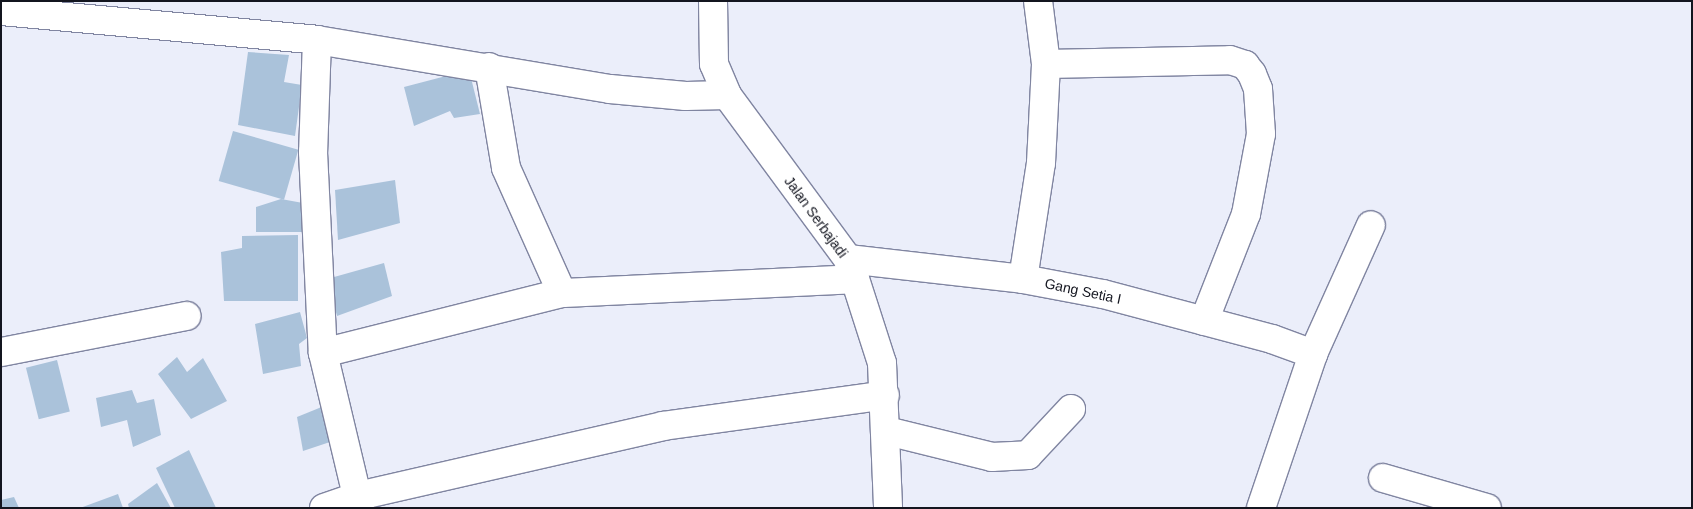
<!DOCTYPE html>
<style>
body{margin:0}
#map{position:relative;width:1693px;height:509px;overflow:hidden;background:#ebeefa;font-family:Arial,sans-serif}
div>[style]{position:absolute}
.building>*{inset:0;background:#aac2da;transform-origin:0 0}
.roads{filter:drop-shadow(1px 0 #8085a1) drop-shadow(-1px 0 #8085a1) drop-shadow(0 1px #8085a1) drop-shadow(0 -1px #8085a1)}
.minor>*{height:28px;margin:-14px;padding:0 14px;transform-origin:14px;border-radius:14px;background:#fff}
span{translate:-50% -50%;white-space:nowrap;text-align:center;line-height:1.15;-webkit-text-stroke:5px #fff;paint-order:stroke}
.street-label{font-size:14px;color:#13151f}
.frame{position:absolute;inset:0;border:2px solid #13151f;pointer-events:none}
</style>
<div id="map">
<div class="building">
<div style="clip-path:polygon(248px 52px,289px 55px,284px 82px,302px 85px,295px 136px,238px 125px)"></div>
<div style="clip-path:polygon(469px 70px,480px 114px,454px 118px,450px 111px,414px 126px,404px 87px)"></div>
<div style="left:233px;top:131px;width:68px;height:52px;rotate:16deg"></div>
<div style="clip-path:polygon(395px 180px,400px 223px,338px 240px,335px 190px)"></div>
<div style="clip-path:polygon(281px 199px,303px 203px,303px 232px,256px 232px,256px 207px)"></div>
<div style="clip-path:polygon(298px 235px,298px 301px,224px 301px,221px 252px,242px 248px,242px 236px)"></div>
<div style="clip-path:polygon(384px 263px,392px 296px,337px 316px,327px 279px)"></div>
<div style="clip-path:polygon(300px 312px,307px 338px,299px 344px,301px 366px,263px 374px,255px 324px)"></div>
<div style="clip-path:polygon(177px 357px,187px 372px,203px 358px,227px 401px,191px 419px,158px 374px)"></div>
<div style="left:57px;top:360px;width:53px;height:32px;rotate:76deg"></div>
<div style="clip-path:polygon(132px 390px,137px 403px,154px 399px,161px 435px,133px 447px,127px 420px,101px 427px,96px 398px)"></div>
<div style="clip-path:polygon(329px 404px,336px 440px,303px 451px,297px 417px)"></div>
<div style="clip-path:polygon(189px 450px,216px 508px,175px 508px,156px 468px)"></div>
<div style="clip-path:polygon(157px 483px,171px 508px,129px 508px,128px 504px)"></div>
<div style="clip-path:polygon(118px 494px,123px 508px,80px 508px)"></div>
<div style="clip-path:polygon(14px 497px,19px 508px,1px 508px,1px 500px)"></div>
</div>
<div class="roads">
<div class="minor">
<div style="left:713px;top:1px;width:63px;rotate:89.1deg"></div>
<div style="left:714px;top:64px;width:34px;rotate:67deg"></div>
<div style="left:727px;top:95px;width:204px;rotate:53.6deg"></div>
<div style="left:848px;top:259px;width:21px;rotate:71deg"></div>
<div style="left:855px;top:279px;width:88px;rotate:72.2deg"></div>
<div style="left:882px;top:363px;width:145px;rotate:87.6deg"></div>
<div style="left:1px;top:11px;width:317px;rotate:5.2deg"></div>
<div style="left:317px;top:40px;width:297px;rotate:9.5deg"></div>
<div style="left:610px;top:89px;width:76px;rotate:5.3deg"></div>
<div style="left:686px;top:96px;width:41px;rotate:-1.4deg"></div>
<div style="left:317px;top:40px;width:112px;rotate:92deg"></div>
<div style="left:313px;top:152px;width:201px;rotate:87.2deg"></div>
<div style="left:323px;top:353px;width:159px;rotate:76.6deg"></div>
<div style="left:1046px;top:64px;width:184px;rotate:-1.2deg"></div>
<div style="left:1230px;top:60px;width:16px;rotate:18deg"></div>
<div style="left:1245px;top:65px;width:11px;rotate:52deg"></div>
<div style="left:1252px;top:74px;width:16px;rotate:68deg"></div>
<div style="left:1258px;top:89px;width:45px;rotate:86.2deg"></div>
<div style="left:1261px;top:134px;width:81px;rotate:100.6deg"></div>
<div style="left:1246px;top:214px;width:115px;rotate:111.4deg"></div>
<div style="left:489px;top:67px;width:102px;rotate:80.4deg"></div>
<div style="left:506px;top:168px;width:137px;rotate:65.9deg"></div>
<div style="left:848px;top:259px;width:176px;rotate:6.5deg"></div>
<div style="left:1023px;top:279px;width:81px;rotate:10.6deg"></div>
<div style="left:1103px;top:294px;width:175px;rotate:14.9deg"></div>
<div style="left:1272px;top:339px;width:44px;rotate:20.1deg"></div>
<div style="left:1023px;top:279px;width:117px;rotate:-81.2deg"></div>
<div style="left:1041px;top:163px;width:99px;rotate:-87.1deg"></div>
<div style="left:1046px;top:64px;width:64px;rotate:-97.2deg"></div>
<div style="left:1px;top:352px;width:189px;rotate:-11deg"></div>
<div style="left:323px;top:353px;width:246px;rotate:-14.1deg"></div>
<div style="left:562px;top:293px;width:293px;rotate:-2.7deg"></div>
<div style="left:887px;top:431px;width:108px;rotate:13.9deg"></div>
<div style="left:992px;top:457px;width:36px;rotate:-3deg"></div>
<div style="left:1028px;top:455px;width:63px;rotate:-46.9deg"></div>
<div style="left:1383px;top:478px;width:108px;rotate:16.1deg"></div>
<div style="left:324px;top:508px;width:36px;rotate:-19deg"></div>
<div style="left:358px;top:496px;width:313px;rotate:-12.9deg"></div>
<div style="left:663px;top:426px;width:224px;rotate:-7.9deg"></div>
<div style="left:1261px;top:508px;width:163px;rotate:-71.3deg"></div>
<div style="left:1313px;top:354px;width:141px;rotate:-65.8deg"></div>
</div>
</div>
<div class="street-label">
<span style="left:816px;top:217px;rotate:54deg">Jalan Serbajadi</span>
<span style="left:1083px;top:291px;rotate:12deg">Gang Setia I</span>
</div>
<div class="frame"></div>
</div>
